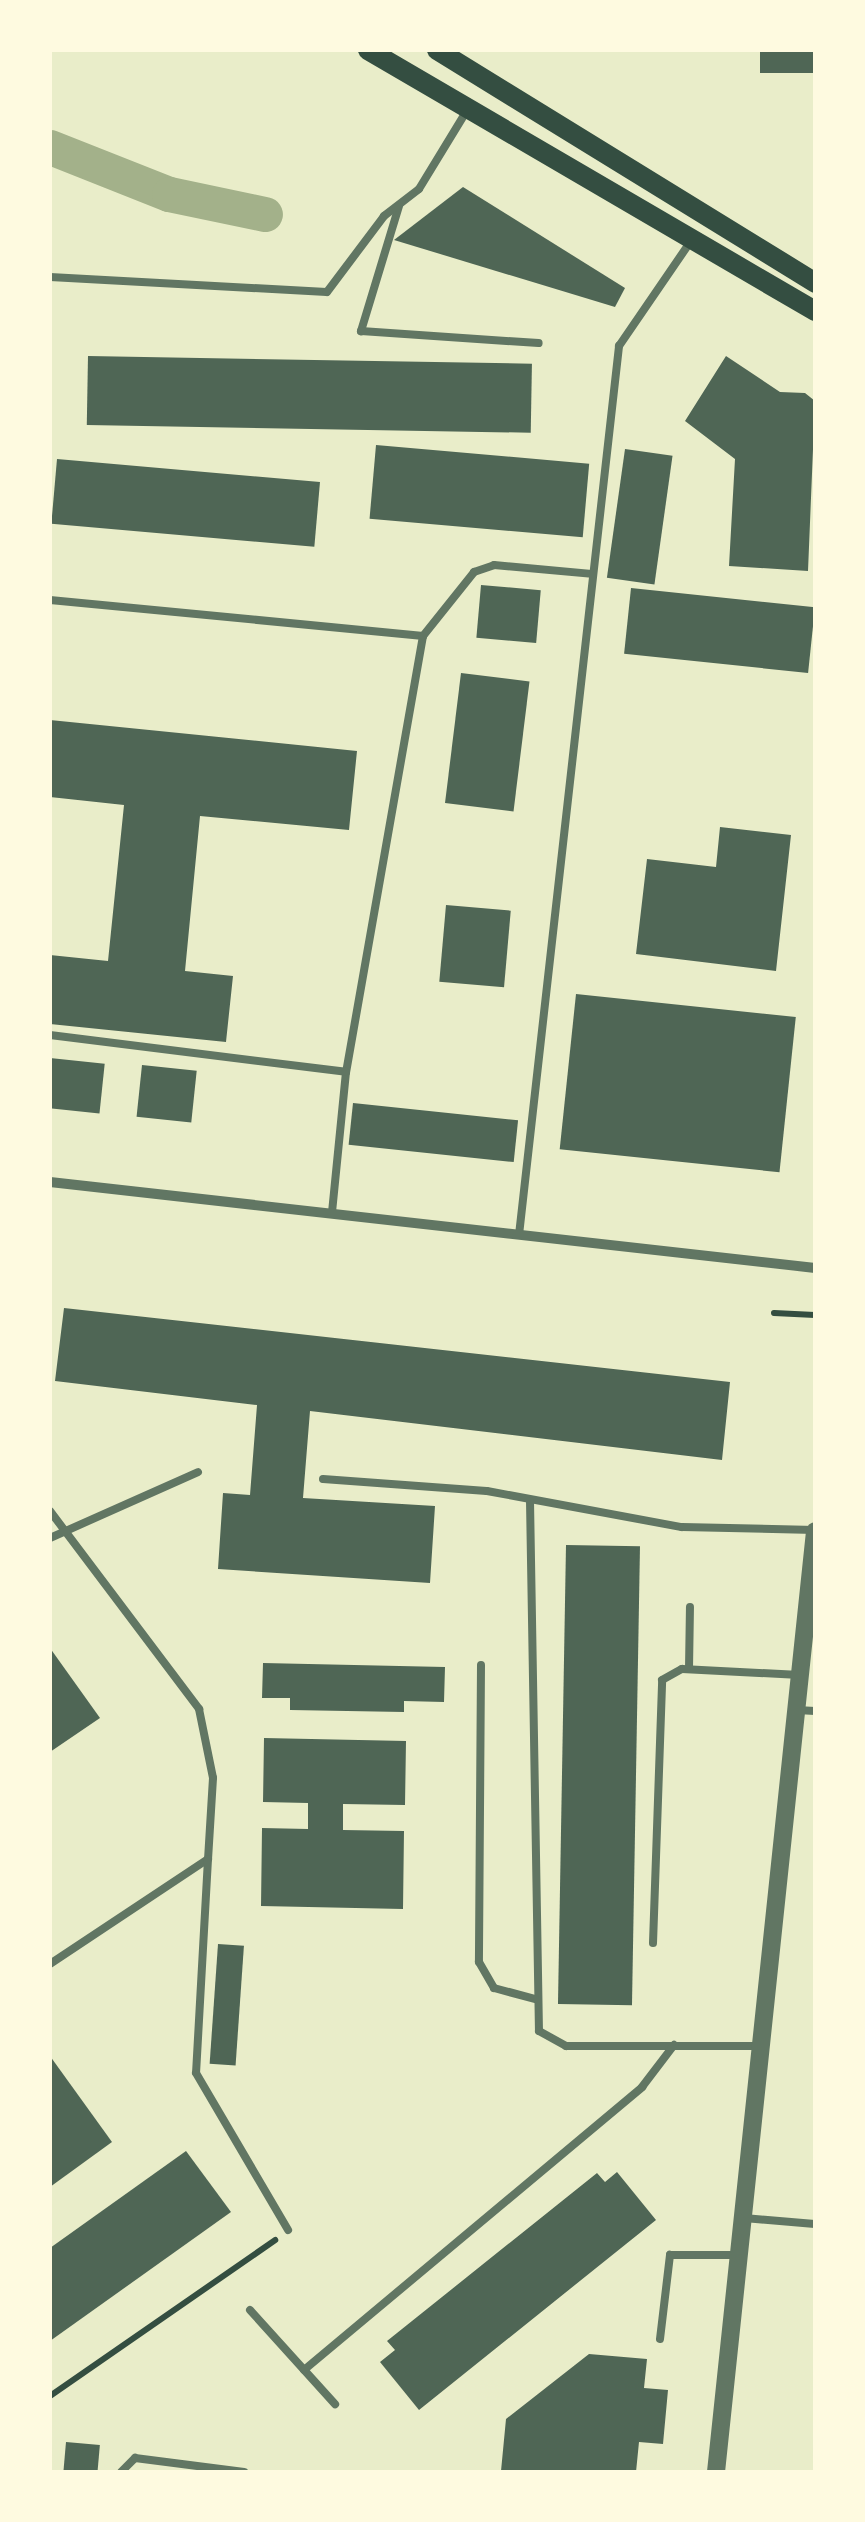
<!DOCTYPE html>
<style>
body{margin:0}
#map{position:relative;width:865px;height:2522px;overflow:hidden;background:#e9edc9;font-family:Spectral,serif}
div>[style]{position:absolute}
.canal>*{height:35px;margin:-17.5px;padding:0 17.5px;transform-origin:17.5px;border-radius:17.5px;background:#a3b18a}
.building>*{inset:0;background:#4f6655;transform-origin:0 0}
.path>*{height:6px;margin:-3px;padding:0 3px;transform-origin:3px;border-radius:3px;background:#344e41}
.service>*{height:8px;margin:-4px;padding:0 4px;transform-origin:4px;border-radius:4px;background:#617663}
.minor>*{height:10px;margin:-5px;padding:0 5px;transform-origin:5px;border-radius:5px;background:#617663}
.tertiary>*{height:18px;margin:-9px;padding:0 9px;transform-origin:9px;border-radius:9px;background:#617663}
.secondary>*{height:20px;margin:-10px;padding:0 10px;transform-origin:10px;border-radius:10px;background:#344e41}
span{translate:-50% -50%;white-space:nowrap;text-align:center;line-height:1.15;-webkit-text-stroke:10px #fefae0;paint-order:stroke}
.frame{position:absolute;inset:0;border:52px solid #fefae0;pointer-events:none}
</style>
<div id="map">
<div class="canal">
<div style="left:50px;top:147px;width:128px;rotate:21.6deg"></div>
<div style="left:169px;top:194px;width:98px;rotate:11.8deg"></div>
</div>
<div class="building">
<div style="left:760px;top:50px;width:55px;height:23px"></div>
<div style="clip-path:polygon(463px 187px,625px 288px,615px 307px,394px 240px)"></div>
<div style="left:88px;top:356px;width:444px;height:69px;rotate:1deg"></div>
<div style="clip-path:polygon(726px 356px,780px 392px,805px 393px,815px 401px,808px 571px,729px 566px,735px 459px,685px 421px)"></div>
<div style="left:376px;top:445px;width:214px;height:74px;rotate:5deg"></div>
<div style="left:625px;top:449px;width:48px;height:130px;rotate:8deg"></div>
<div style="left:57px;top:459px;width:264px;height:65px;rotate:5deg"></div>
<div style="left:481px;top:585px;width:60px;height:53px;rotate:5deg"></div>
<div style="left:631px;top:588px;width:185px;height:66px;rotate:6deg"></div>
<div style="left:461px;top:673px;width:69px;height:131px;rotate:7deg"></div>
<div style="clip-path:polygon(50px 720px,357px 751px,349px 830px,200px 816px,185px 971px,233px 976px,226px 1042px,50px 1024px,50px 955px,108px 961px,124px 805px,50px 797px)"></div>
<div style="clip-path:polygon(720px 827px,791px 835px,776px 971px,636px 954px,647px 859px,716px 867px)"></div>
<div style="left:446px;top:905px;width:65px;height:77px;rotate:5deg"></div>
<div style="left:576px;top:994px;width:221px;height:156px;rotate:6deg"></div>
<div style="left:50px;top:1058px;width:55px;height:50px;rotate:6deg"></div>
<div style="left:142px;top:1065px;width:55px;height:52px;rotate:6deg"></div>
<div style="left:353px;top:1103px;width:166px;height:42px;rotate:6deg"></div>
<div style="clip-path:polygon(64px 1308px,730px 1382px,722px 1460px,310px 1411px,303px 1498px,435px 1506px,430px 1583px,218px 1569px,223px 1493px,250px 1495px,257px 1405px,55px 1381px)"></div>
<div style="left:566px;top:1545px;width:74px;height:459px;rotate:1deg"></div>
<div style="clip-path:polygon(50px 1648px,100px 1718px,50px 1752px)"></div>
<div style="clip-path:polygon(263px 1663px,445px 1667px,444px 1702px,404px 1701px,404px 1712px,290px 1710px,290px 1698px,262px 1698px)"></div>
<div style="clip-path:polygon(264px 1738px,406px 1741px,405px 1805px,343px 1804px,343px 1830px,404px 1831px,403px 1909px,261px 1906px,262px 1828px,308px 1829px,308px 1803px,263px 1802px)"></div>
<div style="left:218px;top:1944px;width:26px;height:120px;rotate:4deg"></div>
<div style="clip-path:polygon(50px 2056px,112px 2142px,50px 2187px)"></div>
<div style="clip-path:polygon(186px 2151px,231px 2212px,50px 2341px,50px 2248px)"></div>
<div style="clip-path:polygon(617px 2172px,656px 2220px,419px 2410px,380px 2362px,395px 2350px,387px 2341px,597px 2173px,605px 2182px)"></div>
<div style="clip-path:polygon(589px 2354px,647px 2359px,644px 2388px,668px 2390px,663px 2444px,639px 2442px,636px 2472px,501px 2471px,506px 2419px)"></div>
<div style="left:66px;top:2442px;width:34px;height:30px;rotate:5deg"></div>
</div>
<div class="path">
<div style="left:774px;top:1313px;width:41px;rotate:2.8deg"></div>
<div style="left:50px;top:2396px;width:274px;rotate:-34.7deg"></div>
</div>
<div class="service">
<div style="left:399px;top:206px;width:131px;rotate:106.9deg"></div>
<div style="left:361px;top:331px;width:178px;rotate:3.9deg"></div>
<div style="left:50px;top:277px;width:277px;rotate:3.1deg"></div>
<div style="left:327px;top:292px;width:95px;rotate:-53.1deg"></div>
<div style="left:384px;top:216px;width:44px;rotate:-37.6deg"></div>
<div style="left:419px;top:189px;width:90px;rotate:-58.6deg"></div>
<div style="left:50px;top:600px;width:375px;rotate:5.5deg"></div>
<div style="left:423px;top:636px;width:443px;rotate:100deg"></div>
<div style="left:346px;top:1072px;width:142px;rotate:95.7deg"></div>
<div style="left:423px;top:636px;width:82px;rotate:-51.4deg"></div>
<div style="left:474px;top:572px;width:21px;rotate:-19deg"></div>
<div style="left:494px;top:565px;width:98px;rotate:5.2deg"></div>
<div style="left:50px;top:1035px;width:298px;rotate:7.1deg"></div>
<div style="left:519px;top:1235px;width:895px;rotate:-83.58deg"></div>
<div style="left:619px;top:346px;width:127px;rotate:-55.6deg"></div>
<div style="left:323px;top:1479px;width:164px;rotate:4.2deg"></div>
<div style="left:487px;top:1491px;width:198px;rotate:10.5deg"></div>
<div style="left:682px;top:1527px;width:133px;rotate:1.3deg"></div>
<div style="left:530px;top:1501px;width:530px;rotate:89.03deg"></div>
<div style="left:539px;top:2031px;width:31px;rotate:29deg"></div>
<div style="left:566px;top:2046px;width:192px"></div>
<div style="left:50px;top:1511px;width:248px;rotate:53deg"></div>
<div style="left:199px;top:1709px;width:70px;rotate:78.5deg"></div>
<div style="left:213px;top:1778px;width:81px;rotate:93.5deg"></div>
<div style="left:208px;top:1859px;width:190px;rotate:146.4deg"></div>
<div style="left:50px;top:1538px;width:162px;rotate:-24deg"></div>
<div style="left:481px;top:1665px;width:297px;rotate:90.4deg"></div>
<div style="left:479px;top:1962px;width:30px;rotate:60deg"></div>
<div style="left:494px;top:1988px;width:42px;rotate:15deg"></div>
<div style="left:689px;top:1669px;width:62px;rotate:-89.1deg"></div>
<div style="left:797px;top:1710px;width:18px;rotate:3deg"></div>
<div style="left:208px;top:1859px;width:214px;rotate:93.2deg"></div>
<div style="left:196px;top:2073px;width:182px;rotate:59.6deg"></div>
<div style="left:653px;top:1943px;width:263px;rotate:-88deg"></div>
<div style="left:662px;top:1680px;width:23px;rotate:-29deg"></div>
<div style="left:682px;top:1669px;width:118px;rotate:2.9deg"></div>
<div style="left:744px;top:2218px;width:71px;rotate:4.8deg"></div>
<div style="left:250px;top:2310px;width:127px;rotate:47.9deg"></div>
<div style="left:660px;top:2339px;width:85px;rotate:-83.2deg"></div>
<div style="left:670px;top:2255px;width:66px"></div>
<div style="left:304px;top:2370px;width:441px;rotate:-39.9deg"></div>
<div style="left:642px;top:2087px;width:53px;rotate:-52.7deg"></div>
<div style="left:121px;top:2472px;width:20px;rotate:-45deg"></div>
<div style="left:135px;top:2458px;width:110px;rotate:7.3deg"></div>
</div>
<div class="minor">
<div style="left:50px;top:1182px;width:770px;rotate:6.41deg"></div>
</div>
<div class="tertiary">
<div style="left:716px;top:2472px;width:946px;rotate:-83.99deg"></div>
</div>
<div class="secondary">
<div style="left:368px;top:50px;width:518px;rotate:30.28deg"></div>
<div style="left:437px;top:50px;width:444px;rotate:31.6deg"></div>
</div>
<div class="frame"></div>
</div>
